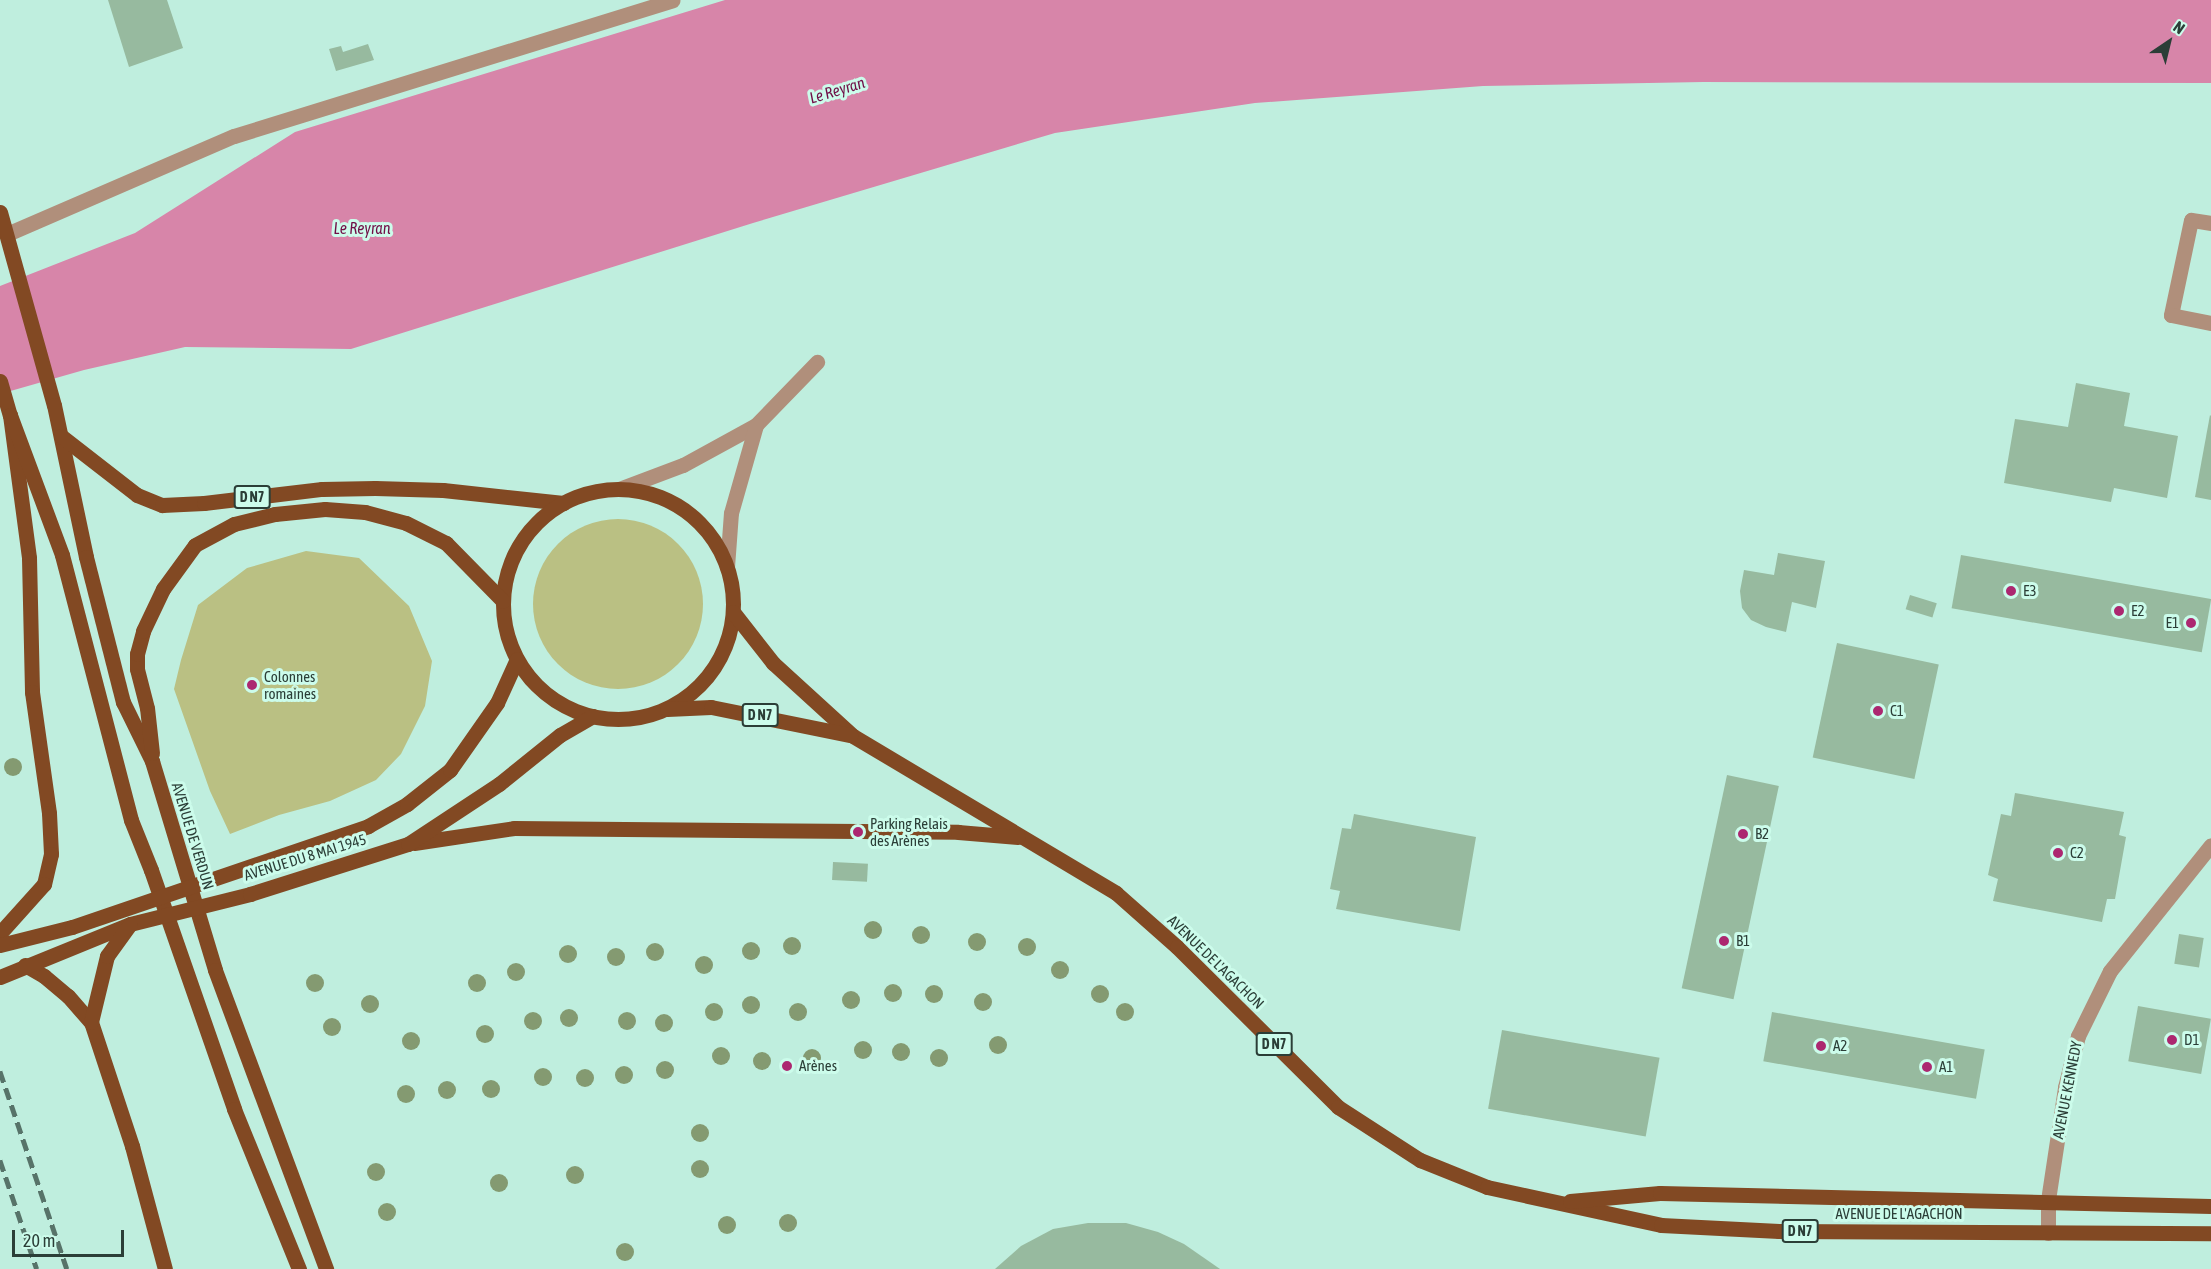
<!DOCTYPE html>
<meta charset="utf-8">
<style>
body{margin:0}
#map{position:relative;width:2211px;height:1269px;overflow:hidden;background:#bfeede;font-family:"Asap Condensed",sans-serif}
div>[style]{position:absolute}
.green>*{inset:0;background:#bac083}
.round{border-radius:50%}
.water>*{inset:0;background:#d785a9}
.building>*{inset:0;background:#97ba9f;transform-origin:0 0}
.minor>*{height:15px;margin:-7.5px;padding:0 7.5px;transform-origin:7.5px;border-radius:7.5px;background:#b08f7b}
.major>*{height:15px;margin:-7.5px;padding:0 7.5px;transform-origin:7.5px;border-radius:7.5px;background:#824923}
.major>.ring{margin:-7.5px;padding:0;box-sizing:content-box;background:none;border:15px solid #824923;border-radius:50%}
.rail>*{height:4.5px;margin-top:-2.25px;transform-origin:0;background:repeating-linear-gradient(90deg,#577369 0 12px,transparent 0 18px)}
.trees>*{width:18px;height:18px;margin:-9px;border-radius:50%;background:#849a71}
.dots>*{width:16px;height:16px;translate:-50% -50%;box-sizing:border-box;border:3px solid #ccfceb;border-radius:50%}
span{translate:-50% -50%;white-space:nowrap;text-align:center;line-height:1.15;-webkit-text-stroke:6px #ccfceb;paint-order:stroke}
.shield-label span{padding:2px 4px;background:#ccfceb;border:2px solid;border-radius:4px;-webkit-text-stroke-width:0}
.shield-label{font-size:14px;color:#2b3e37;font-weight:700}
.poi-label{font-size:15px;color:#2b3e37}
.left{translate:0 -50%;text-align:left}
.right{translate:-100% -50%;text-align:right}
.street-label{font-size:15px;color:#2b3e37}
.water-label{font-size:16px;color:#700e46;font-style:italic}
.north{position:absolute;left:2139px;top:12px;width:60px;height:60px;-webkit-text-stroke:4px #ccfceb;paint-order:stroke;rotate:35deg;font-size:16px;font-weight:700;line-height:24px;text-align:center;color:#2b3e37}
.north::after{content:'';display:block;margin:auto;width:21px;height:27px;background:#2b3e37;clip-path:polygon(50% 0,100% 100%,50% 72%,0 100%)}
.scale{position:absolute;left:12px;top:1230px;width:112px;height:27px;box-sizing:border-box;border:3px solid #2b3e37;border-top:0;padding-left:8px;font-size:18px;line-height:21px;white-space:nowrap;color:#2b3e37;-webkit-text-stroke:4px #ccfceb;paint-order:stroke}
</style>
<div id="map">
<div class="green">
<div class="round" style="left:533px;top:519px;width:170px;height:170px"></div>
<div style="clip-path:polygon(306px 551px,359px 558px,409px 606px,432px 661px,425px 706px,401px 754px,376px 780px,330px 801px,279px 815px,230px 834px,210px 791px,174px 689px,181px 660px,198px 605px,247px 568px)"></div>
</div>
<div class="water">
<div style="clip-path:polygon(725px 0,2211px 0,2211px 83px,1703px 82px,1483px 86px,1255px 103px,1055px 133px,753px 223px,351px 349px,185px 347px,84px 370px,0 394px,0 286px,135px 233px,295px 132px)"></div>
</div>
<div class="building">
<div style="clip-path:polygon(108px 0,167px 0,183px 48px,129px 67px)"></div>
<div style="clip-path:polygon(368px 44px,374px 60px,336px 71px,329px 49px,341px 46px,343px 52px)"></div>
<div style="clip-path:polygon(2076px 383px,2130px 393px,2124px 426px,2178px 436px,2167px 498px,2114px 488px,2111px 502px,2004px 483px,2015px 419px,2068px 427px)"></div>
<div style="clip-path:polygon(2210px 415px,2211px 416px,2211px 500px,2195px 497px)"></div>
<div style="clip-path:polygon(1778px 553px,1825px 561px,1816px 608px,1792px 602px,1786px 632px,1766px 627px,1751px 620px,1742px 608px,1740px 591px,1744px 570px,1774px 575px)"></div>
<div style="left:1961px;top:555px;width:254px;height:54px;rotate:10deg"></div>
<div style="left:1910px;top:595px;width:28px;height:15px;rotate:17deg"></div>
<div style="left:1837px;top:643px;width:104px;height:117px;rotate:12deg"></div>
<div style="left:1727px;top:775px;width:53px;height:218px;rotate:12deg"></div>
<div style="clip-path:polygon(2015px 793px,2124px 812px,2119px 835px,2126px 837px,2115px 899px,2107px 899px,2102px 922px,1993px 901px,1998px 879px,1988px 875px,2001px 814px,2011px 816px)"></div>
<div style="clip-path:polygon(1354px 814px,1476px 837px,1460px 931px,1336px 909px,1340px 891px,1330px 889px,1342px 828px,1351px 829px)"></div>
<div style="left:833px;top:862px;width:35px;height:18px;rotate:3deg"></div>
<div style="left:2179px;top:934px;width:25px;height:30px;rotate:9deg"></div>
<div style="left:2138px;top:1006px;width:74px;height:56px;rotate:10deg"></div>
<div style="left:1772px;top:1012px;width:216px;height:50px;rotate:10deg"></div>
<div style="left:1502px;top:1030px;width:160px;height:80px;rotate:10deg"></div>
<div style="clip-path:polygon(1088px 1223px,1126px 1223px,1158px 1232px,1184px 1244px,1220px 1269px,995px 1269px,1021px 1246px,1053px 1229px)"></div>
</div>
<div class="minor">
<div style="left:2211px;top:223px;width:20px;rotate:-171deg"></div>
<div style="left:2191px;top:220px;width:97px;rotate:101.9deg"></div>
<div style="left:2171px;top:315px;width:41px;rotate:11.3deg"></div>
<div style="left:7px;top:234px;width:247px;rotate:-23.4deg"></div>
<div style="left:234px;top:136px;width:459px;rotate:-17.2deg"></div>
<div style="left:619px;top:489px;width:68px;rotate:-20.6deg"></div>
<div style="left:683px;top:465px;width:83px;rotate:-28.7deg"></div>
<div style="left:756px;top:425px;width:88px;rotate:-45.9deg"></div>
<div style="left:727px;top:567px;width:54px;rotate:-85.8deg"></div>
<div style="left:731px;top:513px;width:91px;rotate:-74.1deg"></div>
<div style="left:2048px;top:1233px;width:33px;rotate:-90deg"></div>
<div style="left:2048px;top:1200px;width:114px;rotate:-81.4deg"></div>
<div style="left:2065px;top:1087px;width:53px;rotate:-75.7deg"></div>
<div style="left:2078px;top:1036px;width:72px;rotate:-63.8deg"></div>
<div style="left:2110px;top:971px;width:161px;rotate:-51.3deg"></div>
</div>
<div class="major">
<div style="left:0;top:212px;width:200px;rotate:74.4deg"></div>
<div style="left:54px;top:405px;width:155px;rotate:78.1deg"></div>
<div style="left:86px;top:557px;width:150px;rotate:75.7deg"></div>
<div style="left:123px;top:702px;width:66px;rotate:63.8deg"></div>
<div style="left:152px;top:761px;width:218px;rotate:73.2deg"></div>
<div style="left:215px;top:970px;width:319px;rotate:69.6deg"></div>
<div style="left:0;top:381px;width:35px;rotate:74deg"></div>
<div style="left:10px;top:415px;width:144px;rotate:82.4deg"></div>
<div style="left:29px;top:558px;width:134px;rotate:88.7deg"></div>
<div style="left:32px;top:692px;width:122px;rotate:82deg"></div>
<div style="left:49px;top:813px;width:41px;rotate:87.2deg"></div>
<div style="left:51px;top:854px;width:31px;rotate:103deg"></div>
<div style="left:44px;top:884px;width:66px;rotate:131.9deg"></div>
<div style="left:10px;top:415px;width:149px;rotate:69.6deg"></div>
<div style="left:62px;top:555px;width:274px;rotate:75.4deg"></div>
<div style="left:131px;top:820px;width:54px;rotate:68.2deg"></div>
<div style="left:151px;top:870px;width:253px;rotate:70.8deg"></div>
<div style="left:234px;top:1109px;width:173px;rotate:67.9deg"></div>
<div style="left:61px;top:436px;width:96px;rotate:37.8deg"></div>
<div style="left:137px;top:495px;width:27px;rotate:22deg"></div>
<div style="left:162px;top:505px;width:42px;rotate:-2.7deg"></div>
<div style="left:204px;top:503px;width:119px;rotate:-6.8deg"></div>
<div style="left:322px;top:489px;width:53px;rotate:-1.1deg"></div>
<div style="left:375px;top:488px;width:68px;rotate:1.7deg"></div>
<div style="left:443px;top:490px;width:121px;rotate:6.2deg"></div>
<div class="ring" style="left:503px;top:489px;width:215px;height:215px"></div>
<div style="left:733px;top:612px;width:65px;rotate:51.9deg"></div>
<div style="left:773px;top:663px;width:108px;rotate:42.4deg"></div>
<div style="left:853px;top:736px;width:306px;rotate:30.8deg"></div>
<div style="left:1116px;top:893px;width:81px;rotate:41.5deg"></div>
<div style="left:1177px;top:947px;width:227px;rotate:44.8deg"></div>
<div style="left:1338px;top:1107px;width:98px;rotate:32.9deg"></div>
<div style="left:1420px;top:1160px;width:72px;rotate:21.9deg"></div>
<div style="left:1487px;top:1187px;width:178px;rotate:12.3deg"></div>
<div style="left:1661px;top:1225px;width:118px;rotate:2.9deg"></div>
<div style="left:1779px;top:1231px;width:432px;rotate:0.3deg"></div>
<div style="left:667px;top:709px;width:44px;rotate:-2.6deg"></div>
<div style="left:711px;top:707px;width:142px;rotate:11.4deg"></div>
<div style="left:152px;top:753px;width:45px;rotate:-96.3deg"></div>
<div style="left:147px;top:708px;width:40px;rotate:-104.4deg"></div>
<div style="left:137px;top:669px;width:15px;rotate:-90deg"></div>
<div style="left:137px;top:654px;width:24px;rotate:-75deg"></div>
<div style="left:143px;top:631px;width:47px;rotate:-64.5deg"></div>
<div style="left:163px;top:589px;width:54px;rotate:-54deg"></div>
<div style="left:195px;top:545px;width:44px;rotate:-28.3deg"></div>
<div style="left:234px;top:524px;width:42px;rotate:-13.7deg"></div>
<div style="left:275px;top:514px;width:50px;rotate:-5.7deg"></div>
<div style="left:325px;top:509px;width:40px;rotate:4.3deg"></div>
<div style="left:365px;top:512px;width:42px;rotate:15deg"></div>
<div style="left:406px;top:523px;width:45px;rotate:26.6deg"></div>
<div style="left:446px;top:543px;width:81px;rotate:45.5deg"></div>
<div style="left:414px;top:843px;width:101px;rotate:-8.5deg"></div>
<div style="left:514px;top:828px;width:444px;rotate:0.5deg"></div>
<div style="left:958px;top:832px;width:60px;rotate:4.8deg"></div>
<div style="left:0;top:945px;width:74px;rotate:-14deg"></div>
<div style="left:72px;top:927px;width:313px;rotate:-18.8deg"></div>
<div style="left:368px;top:826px;width:45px;rotate:-29.4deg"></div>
<div style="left:407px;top:804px;width:55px;rotate:-38.3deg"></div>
<div style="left:450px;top:770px;width:82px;rotate:-55deg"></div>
<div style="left:497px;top:703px;width:48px;rotate:-65.6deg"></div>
<div style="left:25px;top:965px;width:22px;rotate:30deg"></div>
<div style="left:44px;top:976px;width:31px;rotate:40deg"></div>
<div style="left:68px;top:996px;width:35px;rotate:49deg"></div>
<div style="left:91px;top:1022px;width:131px;rotate:71.7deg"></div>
<div style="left:132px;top:1146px;width:127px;rotate:75deg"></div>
<div style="left:0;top:977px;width:140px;rotate:-22.2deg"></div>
<div style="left:130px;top:924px;width:124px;rotate:-14deg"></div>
<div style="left:250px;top:894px;width:166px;rotate:-17.6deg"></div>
<div style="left:408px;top:844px;width:109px;rotate:-33.4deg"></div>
<div style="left:499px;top:784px;width:78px;rotate:-38.8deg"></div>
<div style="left:560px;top:735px;width:38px;rotate:-30deg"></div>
<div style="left:91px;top:1022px;width:68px;rotate:-76.4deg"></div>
<div style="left:107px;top:956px;width:39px;rotate:-54deg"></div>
<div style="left:1570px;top:1201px;width:90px;rotate:-5.1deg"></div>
<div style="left:1660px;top:1193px;width:551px;rotate:1.35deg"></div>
</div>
<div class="rail">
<div style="left:0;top:1071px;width:209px;rotate:71.3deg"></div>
<div style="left:0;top:1160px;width:115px;rotate:71.3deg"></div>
</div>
<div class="trees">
<div style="left:13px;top:767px"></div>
<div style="left:873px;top:930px"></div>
<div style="left:921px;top:935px"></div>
<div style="left:977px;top:942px"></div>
<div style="left:792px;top:946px"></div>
<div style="left:1027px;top:947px"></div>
<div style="left:751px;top:951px"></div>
<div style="left:655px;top:952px"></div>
<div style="left:568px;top:954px"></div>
<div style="left:616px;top:957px"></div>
<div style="left:704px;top:965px"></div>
<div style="left:1060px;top:970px"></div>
<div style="left:516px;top:972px"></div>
<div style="left:315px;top:983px"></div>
<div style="left:477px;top:983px"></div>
<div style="left:893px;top:993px"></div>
<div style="left:934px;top:994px"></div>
<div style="left:1100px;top:994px"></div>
<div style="left:851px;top:1000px"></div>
<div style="left:983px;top:1002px"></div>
<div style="left:370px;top:1004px"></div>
<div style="left:751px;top:1005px"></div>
<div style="left:714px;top:1012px"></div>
<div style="left:798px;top:1012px"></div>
<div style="left:1125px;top:1012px"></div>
<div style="left:569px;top:1018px"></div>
<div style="left:533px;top:1021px"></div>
<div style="left:627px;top:1021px"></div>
<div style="left:664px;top:1023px"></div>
<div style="left:332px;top:1027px"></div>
<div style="left:485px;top:1034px"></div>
<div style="left:411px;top:1041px"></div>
<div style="left:998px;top:1045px"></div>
<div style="left:863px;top:1050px"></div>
<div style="left:901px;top:1052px"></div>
<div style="left:721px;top:1056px"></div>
<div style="left:812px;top:1058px"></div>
<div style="left:939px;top:1058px"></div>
<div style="left:762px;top:1061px"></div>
<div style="left:665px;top:1070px"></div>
<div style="left:624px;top:1075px"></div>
<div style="left:543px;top:1077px"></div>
<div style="left:585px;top:1078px"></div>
<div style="left:491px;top:1089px"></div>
<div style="left:447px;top:1090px"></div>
<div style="left:406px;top:1094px"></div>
<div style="left:700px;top:1133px"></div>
<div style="left:700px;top:1169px"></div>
<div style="left:376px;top:1172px"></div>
<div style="left:575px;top:1175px"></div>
<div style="left:499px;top:1183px"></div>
<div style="left:387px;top:1212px"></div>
<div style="left:788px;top:1223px"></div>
<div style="left:727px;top:1225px"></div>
<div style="left:625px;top:1252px"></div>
</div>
<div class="dots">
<div style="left:2011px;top:591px;background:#ac2870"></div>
<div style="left:2119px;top:611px;background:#ac2870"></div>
<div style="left:2191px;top:623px;background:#ac2870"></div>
<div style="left:252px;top:685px;background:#ac2870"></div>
<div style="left:1878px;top:711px;background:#ac2870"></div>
<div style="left:858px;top:832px;background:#ac2870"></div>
<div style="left:1743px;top:834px;background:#ac2870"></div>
<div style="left:2058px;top:853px;background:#ac2870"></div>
<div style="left:1724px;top:941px;background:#ac2870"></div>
<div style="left:2172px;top:1040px;background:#ac2870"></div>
<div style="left:1821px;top:1046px;background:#ac2870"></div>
<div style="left:787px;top:1066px;background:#ac2870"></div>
<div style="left:1927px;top:1067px;background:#ac2870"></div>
</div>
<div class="shield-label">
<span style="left:252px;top:497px">D N7</span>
<span style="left:760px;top:715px">D N7</span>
<span style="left:1274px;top:1044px">D N7</span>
<span style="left:1800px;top:1231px">D N7</span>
</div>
<div class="poi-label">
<span class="left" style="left:2023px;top:591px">E3</span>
<span class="left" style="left:2131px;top:611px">E2</span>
<span class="right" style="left:2179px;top:623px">E1</span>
<span class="left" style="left:264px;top:685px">Colonnes<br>romaines</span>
<span class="left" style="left:1890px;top:711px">C1</span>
<span class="left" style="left:870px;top:832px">Parking Relais<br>des Arènes</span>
<span class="left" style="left:1755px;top:834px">B2</span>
<span class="left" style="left:2070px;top:853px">C2</span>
<span class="left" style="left:1736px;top:941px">B1</span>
<span class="left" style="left:2184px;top:1040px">D1</span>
<span class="left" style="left:1833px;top:1046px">A2</span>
<span class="left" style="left:799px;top:1066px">Arènes</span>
<span class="left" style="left:1939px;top:1067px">A1</span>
</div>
<div class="street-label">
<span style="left:193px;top:836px;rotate:73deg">AVENUE DE VERDUN</span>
<span style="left:305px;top:857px;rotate:-17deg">AVENUE DU 8 MAI 1945</span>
<span style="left:1216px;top:962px;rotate:44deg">AVENUE DE L'AGACHON</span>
<span style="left:2067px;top:1090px;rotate:-79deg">AVENUE KENNEDY</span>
<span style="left:1899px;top:1214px">AVENUE DE L'AGACHON</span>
</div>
<div class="water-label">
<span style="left:837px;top:90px;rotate:-17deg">Le Reyran</span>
<span style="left:362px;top:228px">Le Reyran</span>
</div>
<div class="north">N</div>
<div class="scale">20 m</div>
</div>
